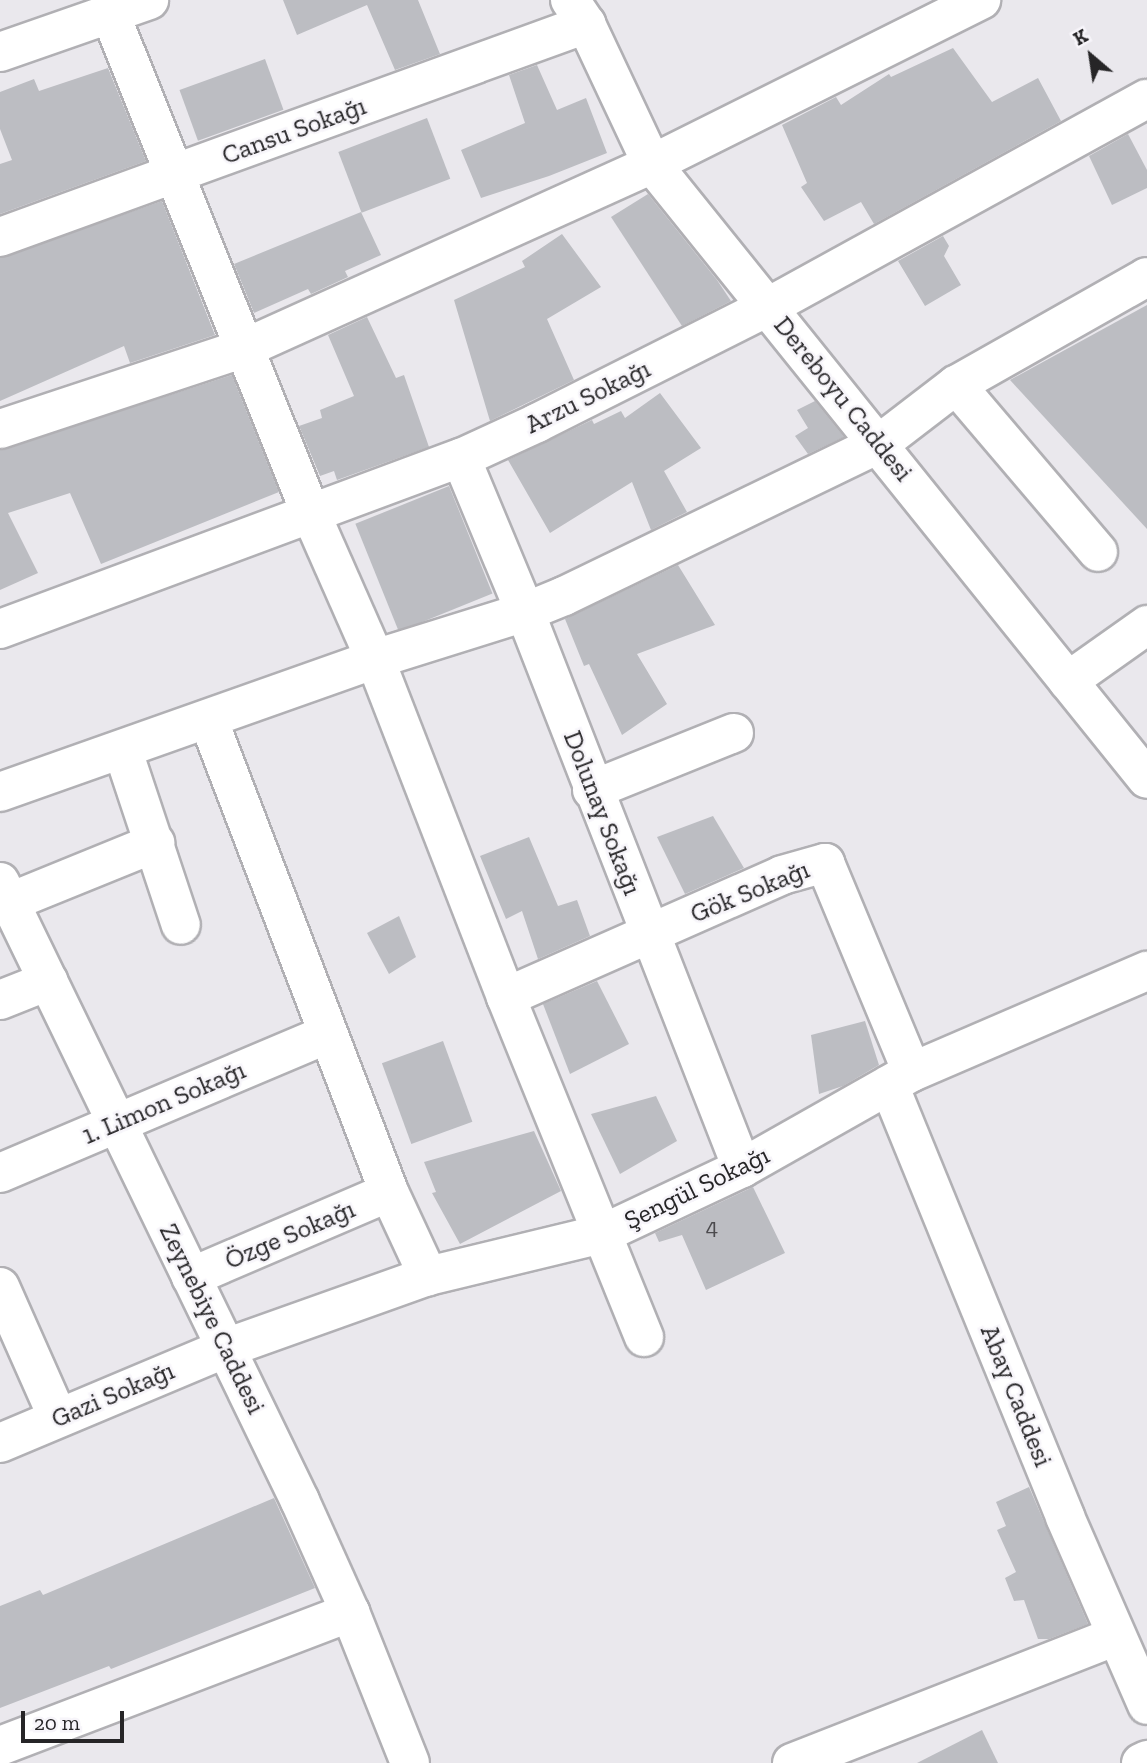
<!DOCTYPE html>
<meta charset="utf-8">
<style>
body{margin:0}
#map{position:relative;width:1147px;height:1763px;overflow:hidden;background:#eae8ed;font-family:"Zilla Slab",serif}
div>[style]{position:absolute}
.building>*{inset:0;background:#bcbdc2;transform-origin:0 0}
.roads{filter:drop-shadow(2px 0 #b1b0b4) drop-shadow(-2px 0 #b1b0b4) drop-shadow(0 2px #b1b0b4) drop-shadow(0 -2px #b1b0b4)}
.minor>*{height:38px;margin:-19px;padding:0 19px;transform-origin:19px;border-radius:19px;background:#fff}
.major>*{height:38px;margin:-19px;padding:0 19px;transform-origin:19px;border-radius:19px;background:#fff}
span{translate:-50% -50%;white-space:nowrap;text-align:center;line-height:1.15;-webkit-text-stroke:5px #f7f5fa;paint-order:stroke}
.number-label{font-size:23px;color:#4c4b4e}
.number-label span{-webkit-text-stroke-width:0}
.street-label{font-size:26px;color:#262527}
.north{position:absolute;left:1056px;top:21px;width:70px;height:70px;-webkit-text-stroke:5px #f7f5fa;paint-order:stroke;rotate:331deg;font-size:19px;font-weight:700;line-height:28px;text-align:center;color:#262527}
.north::after{content:'';display:block;margin:auto;width:24px;height:32px;background:#262527;clip-path:polygon(50% 0,100% 100%,50% 72%,0 100%)}
.scale{position:absolute;left:21px;top:1711px;width:103px;height:32px;box-sizing:border-box;border:4px solid #262527;border-top:0;padding-left:9px;font-size:21px;line-height:24px;white-space:nowrap;color:#262527;-webkit-text-stroke:5px #f7f5fa;paint-order:stroke}
</style>
<div id="map">
<div class="building">
<div style="clip-path:polygon(283px 0,418px 0,440px 54px,395px 70px,367px 5px,297px 35px)"></div>
<div style="clip-path:polygon(953px 48px,992px 102px,1038px 78px,1061px 121px,874px 224px,861px 202px,824px 221px,801px 187px,807px 183px,782px 125px,836px 97px,841px 105px,889px 74px,891px 77px)"></div>
<div style="left:265px;top:59px;width:54px;height:91px;rotate:70deg"></div>
<div style="clip-path:polygon(537px 65px,557px 110px,586px 98px,607px 153px,549px 176px,481px 198px,461px 150px,525px 123px,509px 75px)"></div>
<div style="clip-path:polygon(108px 68px,146px 161px,0 214px,0 164px,12px 160px,0 129px,0 92px,34px 79px,39px 91px)"></div>
<div style="left:427px;top:118px;width:65px;height:95px;rotate:69deg"></div>
<div style="clip-path:polygon(1128px 134px,1147px 170px,1147px 188px,1112px 205px,1089px 156px)"></div>
<div style="clip-path:polygon(648px 194px,717px 280px,731px 301px,682px 326px,611px 217px)"></div>
<div style="clip-path:polygon(162px 201px,215px 335px,130px 363px,124px 346px,0 401px,0 258px)"></div>
<div style="clip-path:polygon(361px 212px,381px 255px,345px 271px,348px 277px,311px 294px,308px 289px,254px 313px,234px 264px)"></div>
<div style="clip-path:polygon(562px 234px,601px 287px,547px 319px,574px 380px,490px 421px,454px 300px,525px 267px,522px 261px)"></div>
<div style="clip-path:polygon(943px 236px,949px 246px,944px 256px,961px 285px,925px 306px,898px 261px)"></div>
<div style="clip-path:polygon(1147px 305px,1147px 529px,1010px 380px)"></div>
<div style="clip-path:polygon(367px 317px,396px 378px,404px 375px,429px 447px,337px 480px,334px 471px,320px 476px,299px 426px,322px 418px,320px 410px,354px 396px,328px 335px)"></div>
<div style="clip-path:polygon(232px 375px,279px 492px,101px 564px,70px 493px,8px 513px,38px 573px,0 590px,0 450px)"></div>
<div style="clip-path:polygon(660px 393px,701px 448px,664px 471px,687px 512px,651px 530px,632px 482px,550px 533px,508px 460px,592px 420px,594px 424px,621px 411px,625px 418px)"></div>
<div style="clip-path:polygon(815px 401px,844px 437px,808px 454px,795px 436px,808px 428px,797px 410px)"></div>
<div style="left:449px;top:486px;width:116px;height:101px;rotate:68deg"></div>
<div style="clip-path:polygon(678px 565px,715px 625px,637px 654px,667px 704px,622px 735px,589px 664px,584px 666px,565px 619px)"></div>
<div style="clip-path:polygon(713px 816px,744px 868px,685px 894px,657px 837px)"></div>
<div style="clip-path:polygon(529px 837px,558px 906px,577px 900px,590px 936px,538px 959px,522px 911px,506px 919px,480px 856px)"></div>
<div style="clip-path:polygon(399px 916px,416px 957px,389px 974px,367px 933px)"></div>
<div style="clip-path:polygon(597px 981px,629px 1044px,570px 1074px,543px 1004px)"></div>
<div style="clip-path:polygon(865px 1021px,879px 1065px,843px 1086px,819px 1094px,811px 1035px)"></div>
<div style="left:443px;top:1041px;width:86px;height:65px;rotate:70deg"></div>
<div style="clip-path:polygon(656px 1096px,677px 1141px,620px 1174px,591px 1114px)"></div>
<div style="clip-path:polygon(534px 1131px,561px 1191px,460px 1244px,432px 1193px,436px 1192px,424px 1162px)"></div>
<div style="clip-path:polygon(753px 1187px,785px 1253px,706px 1290px,682px 1235px,659px 1242px,655px 1233px)"></div>
<div style="clip-path:polygon(1029px 1487px,1088px 1624px,1049px 1639px,1038px 1639px,1024px 1600px,1014px 1601px,1005px 1578px,1016px 1572px,997px 1530px,1006px 1526px,996px 1502px)"></div>
<div style="clip-path:polygon(274px 1498px,315px 1588px,111px 1669px,109px 1666px,0 1708px,0 1606px,40px 1590px,43px 1595px)"></div>
<div style="clip-path:polygon(982px 1730px,998px 1763px,917px 1763px)"></div>
</div>
<div class="roads">
<div class="minor">
<div style="left:111px;top:16px;width:537px;rotate:68.12deg"></div>
<div style="left:311px;top:514px;width:158px;rotate:66.2deg"></div>
<div style="left:375px;top:659px;width:362px;rotate:68.8deg"></div>
<div style="left:506px;top:997px;width:367px;rotate:67.9deg"></div>
<div style="left:0;top:52px;width:158px;rotate:-19.2deg"></div>
<div style="left:0;top:237px;width:624px;rotate:-19.98deg"></div>
<div style="left:956px;top:385px;width:219px;rotate:49.6deg"></div>
<div style="left:0;top:429px;width:258px;rotate:-18.3deg"></div>
<div style="left:245px;top:348px;width:447px;rotate:-24.3deg"></div>
<div style="left:652px;top:164px;width:368px;rotate:-26.5deg"></div>
<div style="left:461px;top:458px;width:167px;rotate:67.4deg"></div>
<div style="left:525px;top:612px;width:597px;rotate:68.68deg"></div>
<div style="left:0;top:629px;width:492px;rotate:-20.4deg"></div>
<div style="left:461px;top:458px;width:84px;rotate:-24.7deg"></div>
<div style="left:537px;top:423px;width:258px;rotate:-26.7deg"></div>
<div style="left:768px;top:307px;width:432px;rotate:-28.8deg"></div>
<div style="left:1068px;top:681px;width:97px;rotate:-35.3deg"></div>
<div style="left:208px;top:719px;width:506px;rotate:69.06deg"></div>
<div style="left:389px;top:1192px;width:93px;rotate:65.1deg"></div>
<div style="left:123px;top:751px;width:183px;rotate:71.6deg"></div>
<div style="left:592px;top:790px;width:153px;rotate:-21.9deg"></div>
<div style="left:0;top:792px;width:398px;rotate:-19.5deg"></div>
<div style="left:375px;top:659px;width:157px;rotate:-17.4deg"></div>
<div style="left:525px;top:612px;width:42px;rotate:-22.3deg"></div>
<div style="left:564px;top:596px;width:350px;rotate:-25.8deg"></div>
<div style="left:879px;top:444px;width:97px;rotate:-37.5deg"></div>
<div style="left:956px;top:385px;width:219px;rotate:-29.5deg"></div>
<div style="left:0;top:882px;width:688px;rotate:64.14deg"></div>
<div style="left:300px;top:1501px;width:122px;rotate:65.8deg"></div>
<div style="left:350px;top:1612px;width:162px;rotate:68.3deg"></div>
<div style="left:10px;top:902px;width:157px;rotate:-22.1deg"></div>
<div style="left:506px;top:997px;width:302px;rotate:-23.8deg"></div>
<div style="left:782px;top:875px;width:45px;rotate:-15.6deg"></div>
<div style="left:825px;top:863px;width:226px;rotate:67.4deg"></div>
<div style="left:0;top:1000px;width:52px;rotate:-21.6deg"></div>
<div style="left:889px;top:1085px;width:466px;rotate:67.8deg"></div>
<div style="left:1065px;top:1517px;width:205px;rotate:66.4deg"></div>
<div style="left:0;top:1173px;width:356px;rotate:-23deg"></div>
<div style="left:191px;top:1277px;width:215px;rotate:-23.2deg"></div>
<div style="left:0;top:1287px;width:143px;rotate:66.1deg"></div>
<div style="left:0;top:1443px;width:245px;rotate:-22.8deg"></div>
<div style="left:226px;top:1348px;width:214px;rotate:-19.6deg"></div>
<div style="left:428px;top:1276px;width:179px;rotate:-13.6deg"></div>
<div style="left:602px;top:1234px;width:155px;rotate:-25.2deg"></div>
<div style="left:742px;top:1168px;width:195px;rotate:-29.5deg"></div>
<div style="left:912px;top:1072px;width:256px;rotate:-23.3deg"></div>
<div style="left:0;top:1746px;width:375px;rotate:-20.9deg"></div>
<div style="left:792px;top:1763px;width:348px;rotate:-21.4deg"></div>
<div style="left:1141px;top:1763px;width:7px;rotate:-27deg"></div>
</div>
<div class="major">
<div style="left:570px;top:0;width:29px;rotate:56deg"></div>
<div style="left:586px;top:24px;width:155px;rotate:64.8deg"></div>
<div style="left:652px;top:164px;width:789px;rotate:51.17deg"></div>
</div>
</div>
<div class="number-label">
<span style="left:712px;top:1226px">4</span>
</div>
<div class="street-label">
<span style="left:294px;top:131px;rotate:-20deg">Cansu Sokağı</span>
<span style="left:588px;top:397px;rotate:-26deg">Arzu Sokağı</span>
<span style="left:843px;top:399px;rotate:51deg">Dereboyu Caddesi</span>
<span style="left:602px;top:813px;rotate:69deg">Dolunay Sokağı</span>
<span style="left:750px;top:892px;rotate:-22deg">Gök Sokağı</span>
<span style="left:164px;top:1103px;rotate:-23deg">1. Limon Sokağı</span>
<span style="left:697px;top:1188px;rotate:-26deg">Şengül Sokağı</span>
<span style="left:290px;top:1235px;rotate:-23deg">Özge Sokağı</span>
<span style="left:212px;top:1319px;rotate:64deg">Zeynebiye Caddesi</span>
<span style="left:113px;top:1395px;rotate:-23deg">Gazi Sokağı</span>
<span style="left:1016px;top:1396px;rotate:68deg">Abay Caddesi</span>
</div>
<div class="north">K</div>
<div class="scale">20 m</div>
</div>
